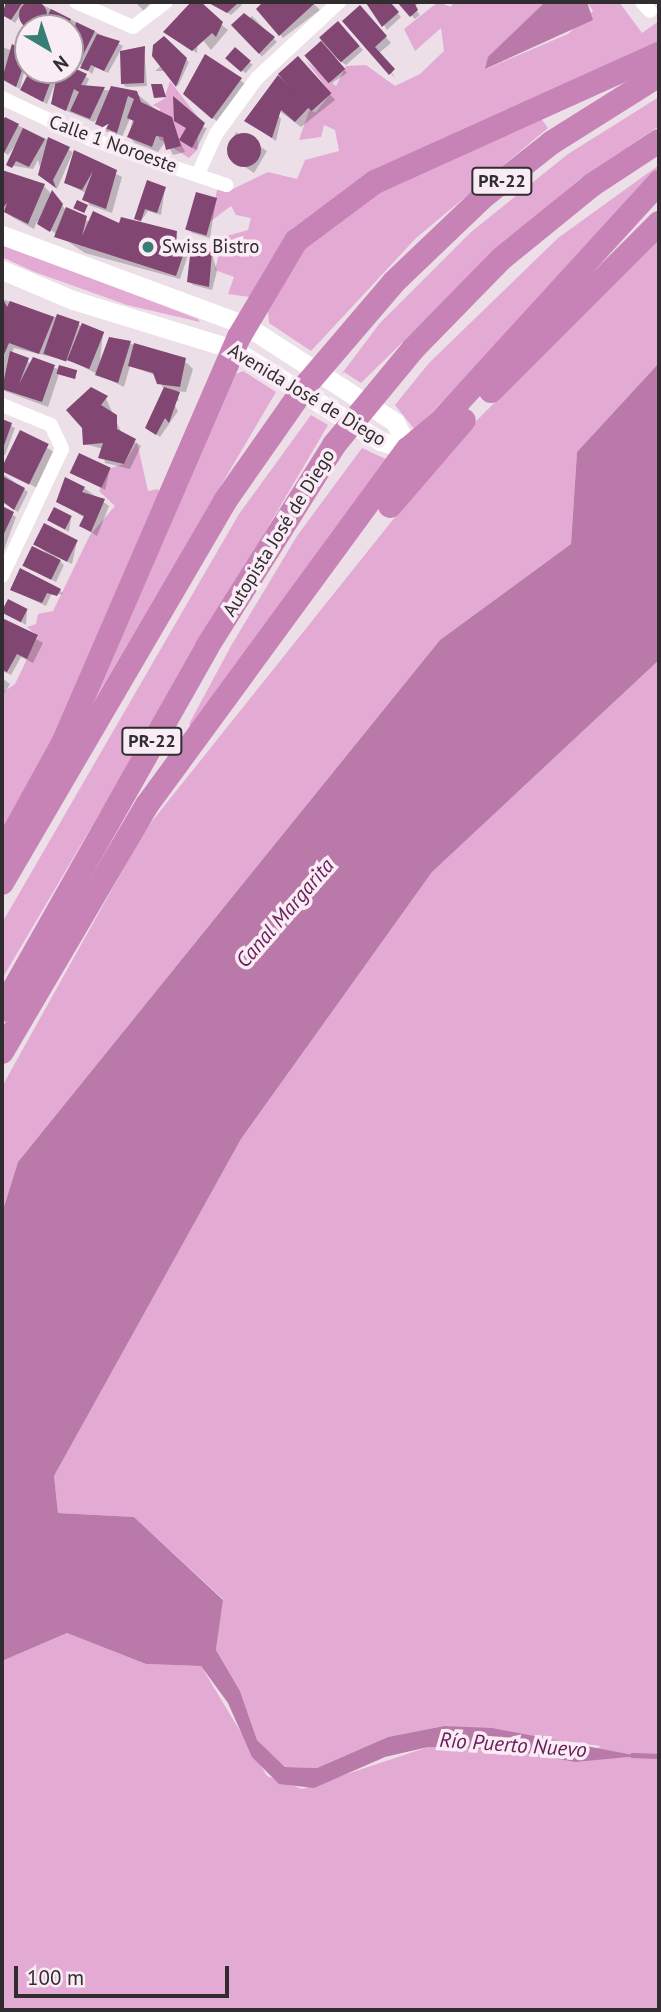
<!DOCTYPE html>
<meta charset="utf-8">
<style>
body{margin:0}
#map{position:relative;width:661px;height:2012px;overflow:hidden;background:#ecdfe8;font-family:"PT Sans",sans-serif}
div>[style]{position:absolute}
.green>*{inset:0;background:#e3aad3}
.water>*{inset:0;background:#b979a9}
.shadow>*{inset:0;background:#0003;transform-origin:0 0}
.stream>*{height:4.5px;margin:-2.25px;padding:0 2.25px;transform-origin:2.25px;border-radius:2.25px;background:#b979a9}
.building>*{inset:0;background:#824673;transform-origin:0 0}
.round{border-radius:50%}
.minor>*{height:14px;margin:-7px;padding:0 7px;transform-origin:7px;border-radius:7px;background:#fff}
.secondary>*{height:19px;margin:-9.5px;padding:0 9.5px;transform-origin:9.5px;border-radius:9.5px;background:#fff}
.motorway>*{height:24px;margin:-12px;padding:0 12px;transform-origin:12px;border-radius:12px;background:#c783b6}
.dots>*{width:19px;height:19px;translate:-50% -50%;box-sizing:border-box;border:4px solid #faecf5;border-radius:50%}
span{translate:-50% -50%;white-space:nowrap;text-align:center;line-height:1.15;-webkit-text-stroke:7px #faecf5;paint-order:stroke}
.shield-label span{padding:2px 5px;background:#faecf5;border:2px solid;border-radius:5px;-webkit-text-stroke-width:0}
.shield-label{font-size:18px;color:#312c2f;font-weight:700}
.street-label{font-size:19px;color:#312c2f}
.poi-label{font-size:19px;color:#312c2f}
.left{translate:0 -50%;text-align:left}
.water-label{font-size:21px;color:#681b59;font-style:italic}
.frame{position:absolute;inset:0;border:4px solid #312c2f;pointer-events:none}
.north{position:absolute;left:14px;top:14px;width:70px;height:70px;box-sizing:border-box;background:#faecf5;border:2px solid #aa9fa6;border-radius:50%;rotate:141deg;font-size:19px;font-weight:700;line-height:28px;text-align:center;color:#312c2f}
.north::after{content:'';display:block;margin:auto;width:24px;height:32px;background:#377e77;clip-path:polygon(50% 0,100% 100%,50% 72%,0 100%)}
.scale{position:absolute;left:14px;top:1966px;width:215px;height:32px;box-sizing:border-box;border:4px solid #312c2f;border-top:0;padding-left:9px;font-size:21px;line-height:24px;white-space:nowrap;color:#312c2f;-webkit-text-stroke:5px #faecf5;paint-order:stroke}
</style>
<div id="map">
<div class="green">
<div style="clip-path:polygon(438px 2px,451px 7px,453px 2px,545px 2px,488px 58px,486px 69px,568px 34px,593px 11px,587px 2px,619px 2px,642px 33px,659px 21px,659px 43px,341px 195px,250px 297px,228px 294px,234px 277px,215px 270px,223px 237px,248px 230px,251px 218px,236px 215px,231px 206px,211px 221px,217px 190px,231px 190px,268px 172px,297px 179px,305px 160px,339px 151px,335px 130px,324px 125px,321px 137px,299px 140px,309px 111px,316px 112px,331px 93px,305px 60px,336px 86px,346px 66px,366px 65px,395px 86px,420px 74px,444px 51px,441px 28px,415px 51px,404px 29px)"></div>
<div style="clip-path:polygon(170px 81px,197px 116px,198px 149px,189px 158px,159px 139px,160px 109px,153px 105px,164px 99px)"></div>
<div style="clip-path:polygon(659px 97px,659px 126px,580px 179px,500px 246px,361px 383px,344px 372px,340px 376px,380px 323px,471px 232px,568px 154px)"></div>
<div style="clip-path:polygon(540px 117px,548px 128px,416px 238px,311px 351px,269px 323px,268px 311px,294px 257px,348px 206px)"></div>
<div style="clip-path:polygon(659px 165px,659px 174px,415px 430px,395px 405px,429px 363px,558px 238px)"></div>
<div style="clip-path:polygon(659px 239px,659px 363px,577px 452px,571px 544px,440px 640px,18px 1162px,2px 1213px,4px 1083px,145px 830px,455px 442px)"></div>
<div style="clip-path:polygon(2px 244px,198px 319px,200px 322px,127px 305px,32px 271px,2px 257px)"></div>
<div style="clip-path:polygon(243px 371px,276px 392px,84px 718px,236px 374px)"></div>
<div style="clip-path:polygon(311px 415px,328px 425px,2px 979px,2px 923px,239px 514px)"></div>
<div style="clip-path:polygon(137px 442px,148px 491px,158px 489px,164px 502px,2px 846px,2px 693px,15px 684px,38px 636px,27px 627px,36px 624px,38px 614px,53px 611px,90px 535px,115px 506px,99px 491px,111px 468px,124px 464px)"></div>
<div style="clip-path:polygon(362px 448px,390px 461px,193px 731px,189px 724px,231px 646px,297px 536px)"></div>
<div style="clip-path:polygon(659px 660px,659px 2010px,2px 2010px,2px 1661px,67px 1633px,146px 1664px,201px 1666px,267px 1776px,302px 1789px,428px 1747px,511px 1750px,575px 1762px,601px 1746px,444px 1726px,388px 1737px,317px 1768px,285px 1767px,257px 1740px,240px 1691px,216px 1650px,223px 1599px,134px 1517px,58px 1513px,54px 1476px,241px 1139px,432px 872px)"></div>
</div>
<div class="water">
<div style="clip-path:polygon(545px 2px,587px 2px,593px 20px,485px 69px,488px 57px)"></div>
<div style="clip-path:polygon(659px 363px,659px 660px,432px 872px,241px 1139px,54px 1476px,58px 1513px,134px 1517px,223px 1600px,216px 1650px,240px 1691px,257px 1740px,285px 1767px,317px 1768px,388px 1737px,444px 1726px,492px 1728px,638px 1756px,575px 1762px,511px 1750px,428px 1747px,385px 1757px,314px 1788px,279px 1784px,252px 1757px,228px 1703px,201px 1666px,146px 1664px,67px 1633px,2px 1661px,2px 1213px,18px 1162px,440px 640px,571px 544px,577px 452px)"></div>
</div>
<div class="shadow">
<div style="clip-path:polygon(8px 2px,37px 2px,123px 46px,108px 73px,95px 67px,92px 74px,70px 55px,70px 28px,28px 32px,21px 14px,15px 23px,2px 13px)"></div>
<div style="clip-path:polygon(135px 2px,151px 2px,144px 11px)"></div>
<div style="clip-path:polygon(193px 2px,228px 30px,211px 50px,198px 34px,197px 53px,169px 35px)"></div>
<div style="clip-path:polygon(212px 2px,239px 2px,242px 5px,231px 15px)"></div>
<div style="clip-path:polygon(266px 2px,312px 2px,320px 10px,283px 38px,258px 9px)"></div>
<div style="clip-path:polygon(370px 2px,388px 2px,401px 17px,387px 30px)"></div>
<div style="clip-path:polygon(398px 2px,419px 2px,414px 8px,420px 15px,415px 19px)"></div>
<div style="clip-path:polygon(365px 13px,391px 43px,379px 53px,396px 79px,344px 21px)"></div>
<div style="left:252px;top:16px;width:36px;height:21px;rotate:46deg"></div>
<div style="clip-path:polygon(338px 23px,363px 50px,346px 65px,330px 54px,347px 73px,332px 83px,307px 55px)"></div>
<div style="clip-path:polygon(164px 39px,189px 62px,178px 86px,166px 71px,155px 71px,161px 66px)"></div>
<div style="clip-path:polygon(2px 47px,28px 56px,20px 89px,2px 80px)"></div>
<div style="clip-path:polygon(144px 48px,147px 86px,126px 87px,123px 84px)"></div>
<div style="left:235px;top:50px;width:23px;height:11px;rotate:40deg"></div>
<div style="clip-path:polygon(206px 57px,247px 85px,219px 123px,191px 100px)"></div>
<div style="clip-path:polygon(298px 58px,335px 100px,301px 127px,266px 101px,281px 119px,276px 141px,246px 121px)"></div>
<div style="clip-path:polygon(70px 66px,89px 79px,85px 88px,136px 93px,171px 122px,185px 152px,173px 155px,166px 141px,158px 152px,135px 143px,129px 137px,135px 107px,122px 137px,102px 130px,100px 116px,94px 122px,57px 107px,58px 76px,47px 104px,22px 90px,37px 70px,60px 75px)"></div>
<div style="clip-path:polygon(5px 119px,73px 152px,57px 189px,43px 178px,38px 160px,33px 169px,8px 165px,20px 139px,8px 155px,2px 151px)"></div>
<div style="clip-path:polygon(176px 121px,207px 128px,196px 150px,185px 143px,187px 129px)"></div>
<div style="clip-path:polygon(236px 132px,267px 151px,254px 173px,227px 155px)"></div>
<div style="clip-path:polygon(75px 153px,122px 177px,112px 213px,89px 205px,86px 193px,66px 183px)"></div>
<div style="clip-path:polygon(2px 171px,44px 186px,67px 211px,90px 222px,176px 233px,177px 244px,189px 252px,180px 279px,85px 253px,37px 221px,34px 229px,12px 217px,2px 210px)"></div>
<div style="clip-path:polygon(165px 188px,161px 215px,148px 211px,140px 222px,136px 218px)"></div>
<div style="clip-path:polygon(216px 199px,210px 238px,192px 233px,188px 229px)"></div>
<div style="clip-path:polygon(212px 254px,217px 271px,212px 290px,193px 285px,189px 281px)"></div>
<div style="clip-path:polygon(2px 299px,103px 333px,99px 370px,111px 337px,187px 363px,193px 369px,186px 392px,176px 391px,179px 401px,171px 399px,178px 411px,160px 437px,147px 428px,165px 390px,155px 375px,130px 366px,124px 387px,73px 362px,14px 348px,12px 353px,32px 364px,76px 372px,76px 379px,59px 374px,48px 407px,2px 390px)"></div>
<div style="clip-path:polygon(104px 394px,122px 434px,141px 446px,130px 469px,105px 463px,103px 449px,85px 444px)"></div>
<div style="clip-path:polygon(2px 421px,15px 428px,5px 455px,2px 454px)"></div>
<div style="clip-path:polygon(21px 432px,54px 452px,37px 488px,7px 472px)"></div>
<div style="clip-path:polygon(110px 469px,105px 490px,72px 472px)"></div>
<div style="clip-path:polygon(2px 473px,28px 492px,18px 512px,2px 502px)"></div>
<div style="clip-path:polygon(84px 488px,109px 506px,97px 536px,81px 526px,85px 518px,58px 501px)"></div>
<div style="clip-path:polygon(2px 508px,16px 517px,2px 555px)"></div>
<div style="clip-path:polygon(71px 518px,69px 532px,48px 520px)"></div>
<div style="clip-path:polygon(77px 541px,72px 564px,55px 556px,64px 565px,56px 582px,26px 566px,53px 558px,39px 547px)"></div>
<div style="clip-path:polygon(12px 590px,60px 590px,63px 594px,51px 595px,46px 606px)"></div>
<div style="clip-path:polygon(27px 610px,26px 625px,3px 612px)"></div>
<div style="clip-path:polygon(2px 620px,43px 643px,33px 663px,21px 657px,11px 675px,2px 671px)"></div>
<div style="clip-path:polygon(2px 678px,10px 684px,2px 697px)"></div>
</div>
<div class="stream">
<div style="left:632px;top:1755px;width:27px;rotate:2deg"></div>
</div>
<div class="building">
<div class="round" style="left:19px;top:1px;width:28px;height:28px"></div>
<div style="clip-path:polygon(6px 2px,23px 2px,11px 20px,2px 15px)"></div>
<div style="clip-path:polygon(191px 2px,201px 2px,223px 22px,216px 37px,212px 33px,192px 51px,163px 32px)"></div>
<div style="clip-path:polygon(207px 2px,239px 2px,227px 13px)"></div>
<div style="clip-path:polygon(263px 2px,314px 2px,315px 3px,279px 36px,256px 9px)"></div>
<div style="clip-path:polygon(390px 2px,399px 12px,382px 27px,366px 3px)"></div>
<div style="clip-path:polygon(397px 2px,414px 2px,418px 10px,410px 17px)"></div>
<div style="clip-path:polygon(360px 5px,387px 36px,375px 47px,395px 69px,389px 75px,342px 21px)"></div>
<div style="clip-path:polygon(51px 9px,71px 19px,66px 28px,41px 28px)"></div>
<div style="clip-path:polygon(244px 13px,275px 37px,259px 54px,231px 25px)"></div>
<div style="left:338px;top:21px;width:33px;height:25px;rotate:49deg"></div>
<div style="clip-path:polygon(76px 22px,95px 31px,81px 59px,70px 54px)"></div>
<div style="clip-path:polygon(97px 34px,120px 41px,104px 71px,91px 65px,88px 71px,80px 68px)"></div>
<div style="clip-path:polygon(164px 36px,187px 58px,176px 87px,152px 56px,153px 45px)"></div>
<div style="left:321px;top:41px;width:37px;height:22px;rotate:49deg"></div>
<div style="clip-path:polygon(12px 44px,28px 54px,16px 87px,2px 79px)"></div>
<div style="clip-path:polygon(145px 46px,144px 83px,121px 84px,120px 51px)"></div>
<div style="left:235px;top:47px;width:21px;height:15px;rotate:41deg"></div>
<div style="clip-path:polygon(205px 54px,242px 78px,212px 119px,183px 94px)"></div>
<div style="left:298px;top:56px;width:50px;height:27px;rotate:48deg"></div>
<div style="clip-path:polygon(70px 64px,74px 66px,68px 78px,74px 68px,87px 74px,81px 85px,105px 87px,90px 119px,70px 111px,79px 92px,74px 89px,66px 111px,51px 104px,58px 70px,70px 70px)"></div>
<div style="clip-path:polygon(30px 70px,55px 70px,43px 102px,20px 90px)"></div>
<div style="clip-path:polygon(278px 75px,310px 106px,295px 122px,281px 110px,272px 138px,244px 121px)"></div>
<div style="clip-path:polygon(151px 84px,162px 84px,166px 97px,154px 98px)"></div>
<div style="clip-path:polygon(111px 86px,137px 91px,141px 102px,172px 117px,181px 146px,166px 150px,163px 137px,156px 136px,152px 147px,127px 137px,134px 121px,127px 118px,134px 99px,128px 96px,117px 133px,95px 124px)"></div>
<div style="clip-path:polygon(173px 96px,205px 123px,192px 148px,179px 140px,186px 128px,174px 121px)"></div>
<div style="clip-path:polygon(5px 117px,19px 124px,4px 153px,2px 122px)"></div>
<div style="clip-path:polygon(23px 128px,45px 139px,29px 167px,16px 161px,12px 168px,6px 165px)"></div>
<div class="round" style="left:227px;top:133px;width:34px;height:34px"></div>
<div style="clip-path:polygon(48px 137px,70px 147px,53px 180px,56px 188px,38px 175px)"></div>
<div style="clip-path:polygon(74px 150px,117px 170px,106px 209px,82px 200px,93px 171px,82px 190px,64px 183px)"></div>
<div style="clip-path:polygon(2px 170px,45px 184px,28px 224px,4px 212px,7px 203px,2px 209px)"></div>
<div style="clip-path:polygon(147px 180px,166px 187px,157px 213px,145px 209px,141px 221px,134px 219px)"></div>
<div style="clip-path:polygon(52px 190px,63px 204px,50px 232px,37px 224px)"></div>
<div style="left:196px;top:192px;width:22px;height:39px;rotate:16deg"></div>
<div style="left:77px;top:200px;width:12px;height:9px;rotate:24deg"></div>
<div style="clip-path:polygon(66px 207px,87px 216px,82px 236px,93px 211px,119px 223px,121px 217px,177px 231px,176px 244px,186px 247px,176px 276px,54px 237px)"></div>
<div style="clip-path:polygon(191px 247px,212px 252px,209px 287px,187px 282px)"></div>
<div style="clip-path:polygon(2px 297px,7px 307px,10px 301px,54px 317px,39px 354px,9px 343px,2px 359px)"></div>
<div style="left:57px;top:314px;width:24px;height:42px;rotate:19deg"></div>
<div style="left:82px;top:323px;width:24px;height:40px;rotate:22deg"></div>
<div style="clip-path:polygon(109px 337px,131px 341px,118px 383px,95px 375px)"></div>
<div style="clip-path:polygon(134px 343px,186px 358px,180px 387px,157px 384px,153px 373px,128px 366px)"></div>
<div style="clip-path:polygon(10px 351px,29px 358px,19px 384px,33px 357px,55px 365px,42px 402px,2px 389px)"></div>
<div style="left:59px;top:365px;width:19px;height:9px;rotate:16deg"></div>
<div style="clip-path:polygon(91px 387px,108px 396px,101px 405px,117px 415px,117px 429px,136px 439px,124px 464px,98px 458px,103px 443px,83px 445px,82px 428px,66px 410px)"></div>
<div style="clip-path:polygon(164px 387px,180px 392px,169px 423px,165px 418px,156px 435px,145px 428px)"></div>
<div style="clip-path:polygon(2px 419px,12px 423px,2px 451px)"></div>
<div style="left:20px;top:430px;width:32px;height:45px;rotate:26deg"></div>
<div style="left:79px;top:453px;width:35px;height:22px;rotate:25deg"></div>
<div style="clip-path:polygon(2px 476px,25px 488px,14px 510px,2px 501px)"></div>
<div style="clip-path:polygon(65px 477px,85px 487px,82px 492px,105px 499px,91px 532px,79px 526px,84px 516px,56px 502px)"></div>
<div style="clip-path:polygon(2px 506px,14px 512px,2px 538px)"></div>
<div style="left:54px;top:507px;width:20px;height:15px;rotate:27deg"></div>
<div style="left:44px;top:523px;width:38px;height:24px;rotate:27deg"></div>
<div style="left:32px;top:546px;width:32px;height:22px;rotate:26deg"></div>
<div style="clip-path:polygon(20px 568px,61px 589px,57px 596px,47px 593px,42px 603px,10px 590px)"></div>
<div style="left:8px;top:599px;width:22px;height:15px;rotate:27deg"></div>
<div style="clip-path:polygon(2px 618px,38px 635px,27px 659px,17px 654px,7px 672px,2px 670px)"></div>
</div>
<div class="minor">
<div style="left:76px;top:2px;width:62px;rotate:23.7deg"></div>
<div style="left:133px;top:27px;width:41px;rotate:-37.1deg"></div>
<div style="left:642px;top:2px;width:12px;rotate:48deg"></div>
<div style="left:2px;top:98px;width:97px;rotate:25deg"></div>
<div style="left:90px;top:139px;width:144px;rotate:18.7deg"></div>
<div style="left:198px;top:174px;width:44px;rotate:-65.8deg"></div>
<div style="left:216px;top:134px;width:69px;rotate:-53.8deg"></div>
<div style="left:257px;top:78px;width:112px;rotate:-42.8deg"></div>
<div style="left:2px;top:405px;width:53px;rotate:22.2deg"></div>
<div style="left:51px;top:425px;width:26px;rotate:65deg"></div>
<div style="left:62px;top:449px;width:140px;rotate:115.3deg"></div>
</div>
<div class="secondary">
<div style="left:2px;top:235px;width:259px;rotate:20.3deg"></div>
<div style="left:245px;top:325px;width:179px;rotate:32.9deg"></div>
<div style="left:395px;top:422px;width:30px;rotate:64deg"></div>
<div style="left:2px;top:270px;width:77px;rotate:22.9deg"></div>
<div style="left:73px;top:300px;width:167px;rotate:17deg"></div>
<div style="left:233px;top:349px;width:173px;rotate:32deg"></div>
<div style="left:380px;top:441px;width:29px;rotate:16deg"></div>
</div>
<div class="motorway">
<div style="left:491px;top:391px;width:238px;rotate:-45deg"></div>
<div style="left:390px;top:506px;width:113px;rotate:-49.3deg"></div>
<div style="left:2px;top:854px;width:129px;rotate:-61.2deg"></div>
<div style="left:64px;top:741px;width:440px;rotate:-66.6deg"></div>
<div style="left:239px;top:337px;width:112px;rotate:-59.3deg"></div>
<div style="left:296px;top:241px;width:99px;rotate:-36.8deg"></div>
<div style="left:375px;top:182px;width:312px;rotate:-24.3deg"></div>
<div style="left:2px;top:883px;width:442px;rotate:-59.7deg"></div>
<div style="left:225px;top:501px;width:143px;rotate:-55deg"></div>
<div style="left:307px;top:384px;width:134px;rotate:-49.5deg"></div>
<div style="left:394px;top:282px;width:124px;rotate:-43.7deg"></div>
<div style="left:484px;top:196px;width:85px;rotate:-38.3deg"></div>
<div style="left:551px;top:143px;width:128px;rotate:-32.2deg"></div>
<div style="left:2px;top:1010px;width:417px;rotate:-60.5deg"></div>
<div style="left:207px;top:647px;width:239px;rotate:-57.8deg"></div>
<div style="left:334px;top:445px;width:124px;rotate:-50.5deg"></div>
<div style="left:413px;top:349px;width:126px;rotate:-45.6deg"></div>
<div style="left:501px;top:259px;width:117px;rotate:-39.1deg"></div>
<div style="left:592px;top:185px;width:80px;rotate:-33.3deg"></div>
<div style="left:2px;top:1052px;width:286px;rotate:-59.6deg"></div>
<div style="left:147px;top:805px;width:441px;rotate:-53.8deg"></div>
<div style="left:408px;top:449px;width:42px;rotate:-40.2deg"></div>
<div style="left:440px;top:422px;width:325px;rotate:-47.6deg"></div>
</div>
<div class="dots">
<div style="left:148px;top:247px;background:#377e77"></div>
</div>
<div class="shield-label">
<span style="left:502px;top:181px">PR-22</span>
<span style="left:152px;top:741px">PR-22</span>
</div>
<div class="street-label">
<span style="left:113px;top:144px;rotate:20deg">Calle 1 Noroeste</span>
<span style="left:307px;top:395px;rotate:31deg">Avenida José de Diego</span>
<span style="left:279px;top:533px;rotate:-58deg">Autopista José de Diego</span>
</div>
<div class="poi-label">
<span class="left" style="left:162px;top:247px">Swiss Bistro</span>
</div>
<div class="water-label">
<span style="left:285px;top:913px;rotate:-49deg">Canal Margarita</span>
<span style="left:513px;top:1745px;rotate:4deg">Río Puerto Nuevo</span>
</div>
<div class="frame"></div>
<div class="north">N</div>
<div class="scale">100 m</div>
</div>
